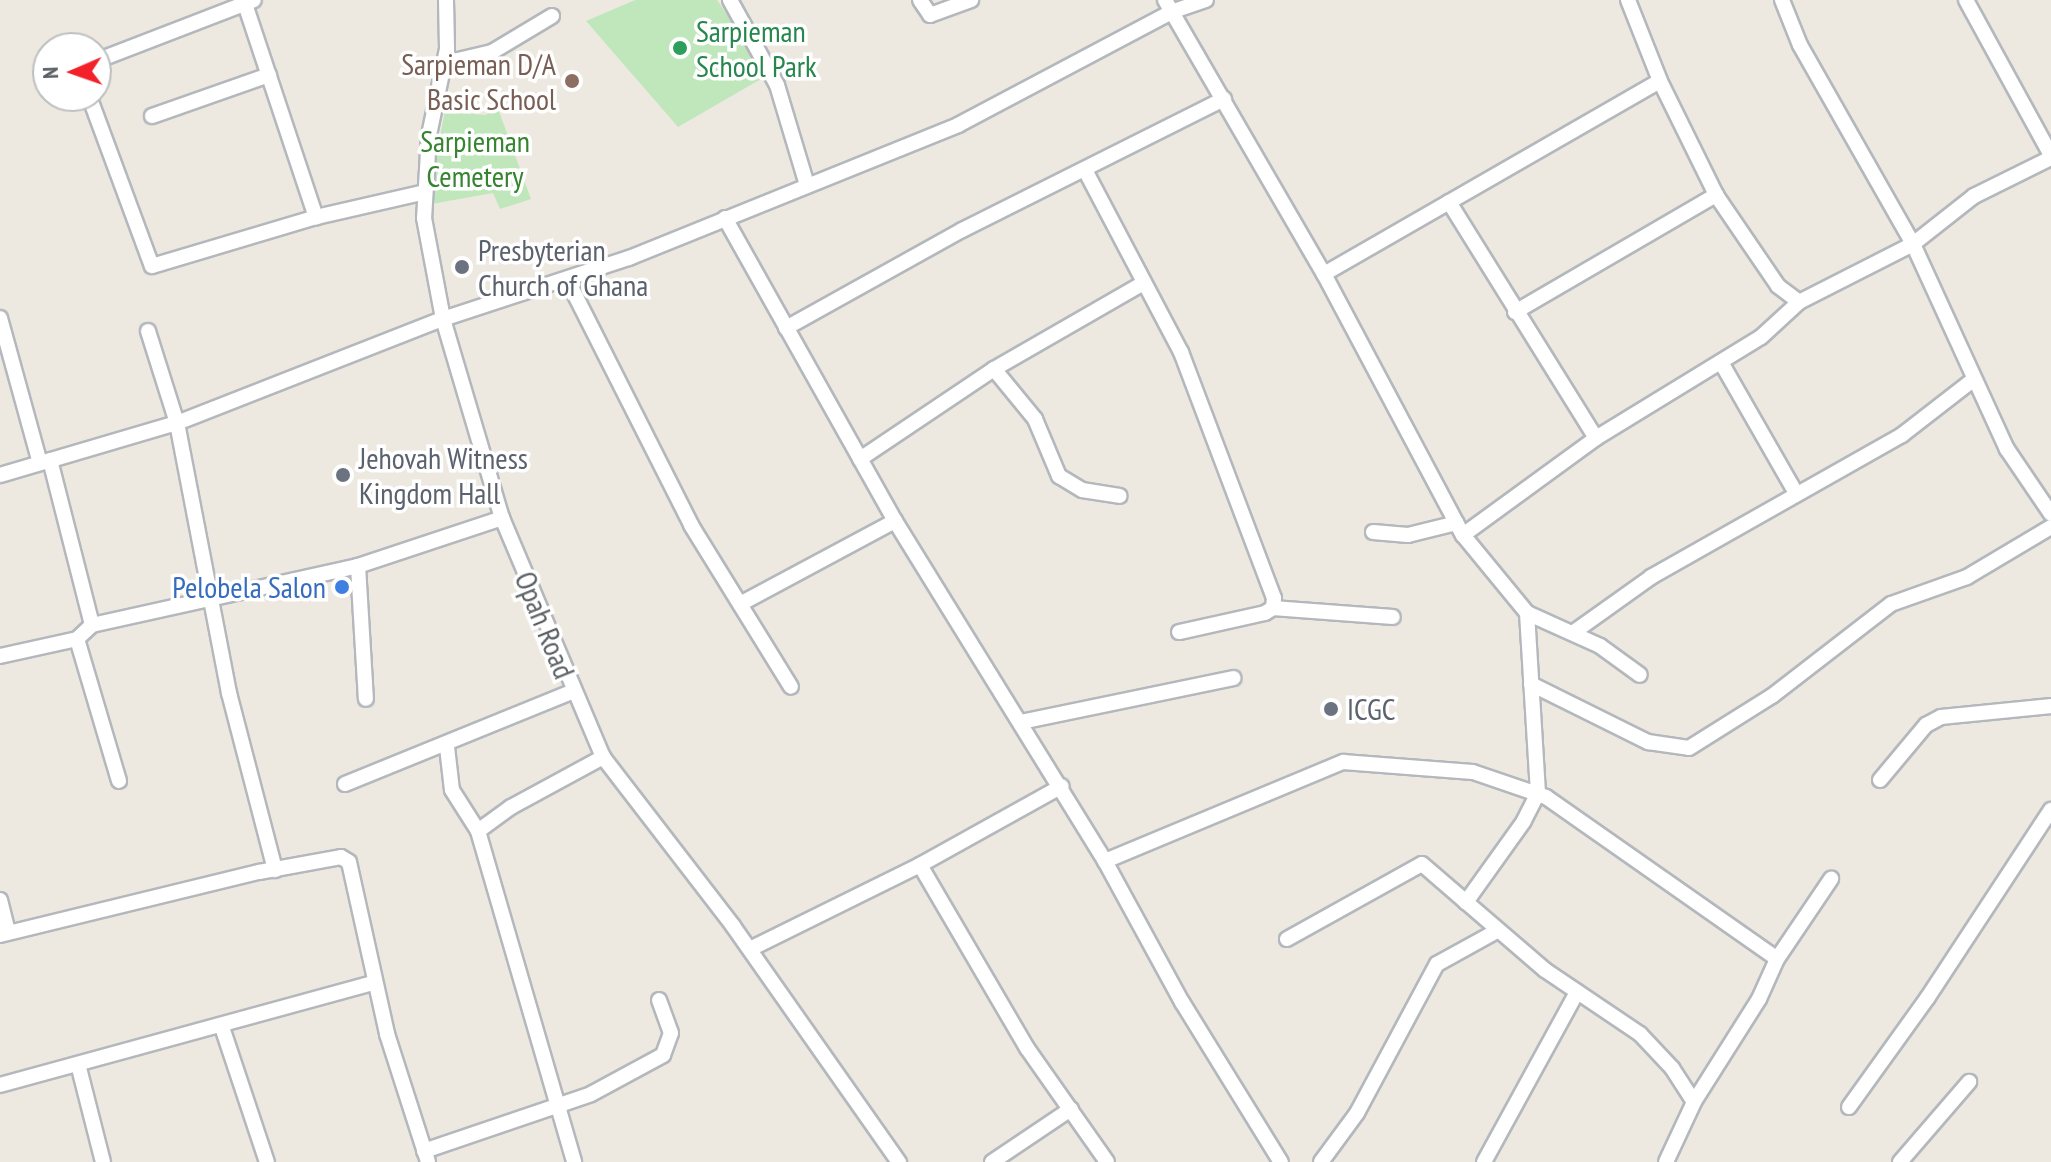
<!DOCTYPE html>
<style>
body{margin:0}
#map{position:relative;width:2051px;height:1162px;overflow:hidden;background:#ede9e1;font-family:"PT Sans Narrow",sans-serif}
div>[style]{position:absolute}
.green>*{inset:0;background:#c0e7bb}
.roads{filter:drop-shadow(2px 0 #b4b8bc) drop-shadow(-2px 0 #b4b8bc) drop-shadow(0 2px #b4b8bc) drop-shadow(0 -2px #b4b8bc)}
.minor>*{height:14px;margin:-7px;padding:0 7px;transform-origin:7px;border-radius:7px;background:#fff}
.dots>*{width:22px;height:22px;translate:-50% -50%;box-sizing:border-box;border:4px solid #fff;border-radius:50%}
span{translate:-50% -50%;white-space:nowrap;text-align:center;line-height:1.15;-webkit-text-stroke:7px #fff;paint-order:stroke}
.leisure-label{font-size:30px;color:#27864d}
.left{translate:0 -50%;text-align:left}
.education-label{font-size:30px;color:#785e54}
.right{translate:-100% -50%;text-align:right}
.park-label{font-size:30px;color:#35842f}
.worship-label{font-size:30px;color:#5b616d}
.shop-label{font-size:30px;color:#366cbe}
.street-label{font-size:30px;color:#595f63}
.north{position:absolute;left:32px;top:32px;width:80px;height:80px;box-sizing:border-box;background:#fff;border:2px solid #bdbfc1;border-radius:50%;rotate:268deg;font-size:22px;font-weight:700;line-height:32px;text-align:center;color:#595f63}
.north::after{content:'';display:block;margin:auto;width:28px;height:36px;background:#f32129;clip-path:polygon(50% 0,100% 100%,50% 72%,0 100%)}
</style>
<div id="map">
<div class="green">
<div style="clip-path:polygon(635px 0,717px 0,768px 75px,678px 127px,586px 21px)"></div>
<div style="clip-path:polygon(497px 106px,531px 199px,500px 209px,493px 193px,426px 205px,445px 111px,486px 115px)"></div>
</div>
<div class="roads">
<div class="minor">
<div style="left:446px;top:0;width:49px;rotate:88.8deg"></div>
<div style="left:447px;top:49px;width:88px;rotate:101.8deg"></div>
<div style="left:429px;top:135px;width:83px;rotate:93.4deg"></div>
<div style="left:424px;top:218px;width:103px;rotate:79.3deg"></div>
<div style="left:443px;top:319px;width:208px;rotate:73.5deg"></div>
<div style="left:502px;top:518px;width:259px;rotate:67.1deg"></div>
<div style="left:603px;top:757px;width:213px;rotate:52.4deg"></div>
<div style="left:733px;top:926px;width:289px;rotate:54.9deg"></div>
<div style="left:730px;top:0;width:97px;rotate:61.1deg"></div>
<div style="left:777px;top:85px;width:104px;rotate:73.3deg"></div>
<div style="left:920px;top:0;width:18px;rotate:56deg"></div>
<div style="left:930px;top:15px;width:44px;rotate:-20.1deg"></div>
<div style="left:1165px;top:0;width:317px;rotate:59.9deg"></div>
<div style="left:1324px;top:274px;width:296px;rotate:62deg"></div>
<div style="left:1463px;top:535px;width:101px;rotate:50.6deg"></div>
<div style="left:1527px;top:613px;width:80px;rotate:24.3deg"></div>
<div style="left:1600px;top:646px;width:49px;rotate:35.9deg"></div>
<div style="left:1628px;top:0;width:87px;rotate:68.4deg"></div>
<div style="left:1660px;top:81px;width:127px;rotate:63.8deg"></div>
<div style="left:1716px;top:195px;width:110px;rotate:55.7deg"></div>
<div style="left:1778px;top:286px;width:26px;rotate:37deg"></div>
<div style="left:1782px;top:0;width:48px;rotate:68.2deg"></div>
<div style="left:1800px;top:45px;width:229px;rotate:60.4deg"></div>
<div style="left:1913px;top:244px;width:226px;rotate:65.4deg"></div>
<div style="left:2007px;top:449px;width:78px;rotate:55.9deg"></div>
<div style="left:1966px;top:0;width:177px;rotate:61.3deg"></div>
<div style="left:245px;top:4px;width:225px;rotate:71.6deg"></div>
<div style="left:316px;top:217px;width:108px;rotate:-12.9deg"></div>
<div style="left:96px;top:61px;width:169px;rotate:-21.1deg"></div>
<div style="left:445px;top:63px;width:48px;rotate:-13.2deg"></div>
<div style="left:492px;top:52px;width:70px;rotate:-31deg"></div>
<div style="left:89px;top:96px;width:181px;rotate:69.7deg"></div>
<div style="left:152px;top:266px;width:171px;rotate:-16.6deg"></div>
<div style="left:152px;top:116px;width:124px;rotate:-19.3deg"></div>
<div style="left:1085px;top:170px;width:206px;rotate:62.2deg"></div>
<div style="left:1181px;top:352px;width:263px;rotate:69.3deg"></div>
<div style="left:1274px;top:598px;width:10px;rotate:96deg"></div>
<div style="left:1273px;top:608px;width:9px;rotate:148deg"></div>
<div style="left:1265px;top:613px;width:88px;rotate:167.5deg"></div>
<div style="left:1449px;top:202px;width:278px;rotate:58.1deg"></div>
<div style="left:725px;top:218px;width:347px;rotate:60.7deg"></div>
<div style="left:895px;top:521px;width:400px;rotate:58.3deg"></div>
<div style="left:1105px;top:861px;width:258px;rotate:-22.6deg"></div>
<div style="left:1343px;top:762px;width:130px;rotate:4.4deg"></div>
<div style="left:1473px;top:772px;width:77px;rotate:18.9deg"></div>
<div style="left:1546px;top:797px;width:282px;rotate:35deg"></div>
<div style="left:1777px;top:959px;width:44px;rotate:114.2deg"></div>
<div style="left:1759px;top:999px;width:122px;rotate:122.3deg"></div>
<div style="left:1694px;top:1102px;width:66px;rotate:115deg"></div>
<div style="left:1324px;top:274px;width:387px;rotate:-29.9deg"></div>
<div style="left:568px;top:281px;width:273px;rotate:63.2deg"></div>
<div style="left:691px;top:525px;width:190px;rotate:58.3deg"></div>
<div style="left:1515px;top:312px;width:233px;rotate:-30.2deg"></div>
<div style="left:0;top:318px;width:150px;rotate:74.6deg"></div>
<div style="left:786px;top:328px;width:201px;rotate:-29.1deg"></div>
<div style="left:962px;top:230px;width:293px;rotate:-26.6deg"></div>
<div style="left:148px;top:331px;width:96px;rotate:72.5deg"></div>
<div style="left:177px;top:423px;width:275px;rotate:79.1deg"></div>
<div style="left:229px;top:693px;width:183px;rotate:75.4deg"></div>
<div style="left:1722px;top:364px;width:149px;rotate:60.2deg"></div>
<div style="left:994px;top:369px;width:65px;rotate:50.6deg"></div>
<div style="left:1035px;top:419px;width:62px;rotate:67.2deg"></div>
<div style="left:1059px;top:476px;width:27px;rotate:31deg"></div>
<div style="left:1082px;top:490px;width:38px;rotate:9deg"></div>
<div style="left:860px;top:459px;width:161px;rotate:-33.9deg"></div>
<div style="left:994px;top:369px;width:171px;rotate:-29.9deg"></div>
<div style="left:50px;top:460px;width:170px;rotate:75.7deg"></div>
<div style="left:0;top:475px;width:184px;rotate:-16.4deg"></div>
<div style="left:177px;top:423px;width:286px;rotate:-21.4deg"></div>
<div style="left:443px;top:319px;width:196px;rotate:-18.2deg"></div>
<div style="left:629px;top:258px;width:355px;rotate:-22deg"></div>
<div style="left:958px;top:125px;width:241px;rotate:-27.9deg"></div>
<div style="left:1171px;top:12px;width:37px;rotate:-19deg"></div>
<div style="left:1373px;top:532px;width:35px;rotate:5deg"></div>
<div style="left:1408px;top:535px;width:50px;rotate:-13.8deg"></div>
<div style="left:1463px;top:535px;width:165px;rotate:-36.1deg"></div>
<div style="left:1596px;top:438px;width:193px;rotate:-31.5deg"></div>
<div style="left:1761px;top:337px;width:52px;rotate:-42.6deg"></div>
<div style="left:1799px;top:302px;width:128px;rotate:-27deg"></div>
<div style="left:1913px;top:244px;width:78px;rotate:-38.2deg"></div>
<div style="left:1974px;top:196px;width:86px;rotate:-26.3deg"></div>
<div style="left:358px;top:566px;width:133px;rotate:86.6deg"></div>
<div style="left:740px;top:604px;width:176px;rotate:-28.2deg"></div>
<div style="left:1273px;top:608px;width:120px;rotate:4.3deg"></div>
<div style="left:1527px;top:613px;width:180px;rotate:86.5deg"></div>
<div style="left:1538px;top:793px;width:31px;rotate:117deg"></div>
<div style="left:1524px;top:821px;width:100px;rotate:125.6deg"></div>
<div style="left:1466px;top:902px;width:104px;rotate:40.7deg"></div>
<div style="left:1545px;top:970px;width:115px;rotate:34deg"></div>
<div style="left:1640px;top:1034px;width:47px;rotate:46.7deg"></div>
<div style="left:1672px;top:1068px;width:40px;rotate:57.1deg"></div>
<div style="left:1574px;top:632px;width:95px;rotate:-35.5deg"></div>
<div style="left:1651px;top:577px;width:288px;rotate:-29.5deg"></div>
<div style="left:1902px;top:435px;width:90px;rotate:-37.8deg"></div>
<div style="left:77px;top:639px;width:148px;rotate:73.5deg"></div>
<div style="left:0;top:656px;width:79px;rotate:-12.4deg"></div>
<div style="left:77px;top:639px;width:21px;rotate:-43deg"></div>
<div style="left:92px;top:625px;width:272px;rotate:-12.5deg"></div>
<div style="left:358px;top:566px;width:152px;rotate:-18.4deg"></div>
<div style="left:1531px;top:684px;width:131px;rotate:26.4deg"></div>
<div style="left:1648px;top:742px;width:41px;rotate:8.3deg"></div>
<div style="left:1689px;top:748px;width:98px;rotate:-32.1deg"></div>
<div style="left:1772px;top:696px;width:150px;rotate:-37.7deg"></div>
<div style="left:1891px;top:604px;width:81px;rotate:-19.6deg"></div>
<div style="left:1967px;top:577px;width:98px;rotate:-30.8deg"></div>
<div style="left:1021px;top:722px;width:217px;rotate:-11.7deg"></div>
<div style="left:447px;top:747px;width:43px;rotate:83.4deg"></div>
<div style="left:452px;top:790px;width:49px;rotate:57.6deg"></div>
<div style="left:478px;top:831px;width:345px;rotate:73.8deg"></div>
<div style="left:1880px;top:780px;width:72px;rotate:-50.1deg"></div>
<div style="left:1926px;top:725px;width:17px;rotate:-28deg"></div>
<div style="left:1941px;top:717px;width:111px;rotate:-5.7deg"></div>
<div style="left:345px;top:784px;width:245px;rotate:-22.1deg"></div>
<div style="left:478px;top:831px;width:41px;rotate:-36deg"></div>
<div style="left:511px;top:807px;width:105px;rotate:-28.5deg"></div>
<div style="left:1105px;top:861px;width:161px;rotate:61.4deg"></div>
<div style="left:1182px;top:1002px;width:188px;rotate:58.3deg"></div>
<div style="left:920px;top:865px;width:212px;rotate:59.7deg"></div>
<div style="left:1027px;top:1048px;width:139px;rotate:54.9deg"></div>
<div style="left:0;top:900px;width:33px;rotate:76deg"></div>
<div style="left:0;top:935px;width:267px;rotate:-13.7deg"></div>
<div style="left:259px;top:872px;width:83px;rotate:-10.4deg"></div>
<div style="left:341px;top:857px;width:9px;rotate:32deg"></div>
<div style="left:349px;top:862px;width:176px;rotate:77.5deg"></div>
<div style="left:387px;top:1034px;width:134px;rotate:72.2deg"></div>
<div style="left:1287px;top:939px;width:154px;rotate:-29.1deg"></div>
<div style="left:1422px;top:864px;width:58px;rotate:40.8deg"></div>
<div style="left:750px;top:949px;width:190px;rotate:-26.3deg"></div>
<div style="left:920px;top:865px;width:162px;rotate:-29.1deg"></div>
<div style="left:1777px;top:959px;width:97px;rotate:-56deg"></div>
<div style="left:222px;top:1027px;width:142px;rotate:71.6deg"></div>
<div style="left:78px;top:1064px;width:101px;rotate:75.7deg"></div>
<div style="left:0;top:1085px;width:388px;rotate:-15.3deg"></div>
<div style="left:1849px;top:1107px;width:135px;rotate:-54.3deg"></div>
<div style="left:1928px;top:997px;width:224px;rotate:-56.7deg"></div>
<div style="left:424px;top:1151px;width:176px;rotate:-18.8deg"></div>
<div style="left:591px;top:1094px;width:82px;rotate:-28.4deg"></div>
<div style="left:663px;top:1055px;width:23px;rotate:-70deg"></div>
<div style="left:671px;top:1033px;width:35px;rotate:-110deg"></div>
<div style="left:992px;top:1162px;width:95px;rotate:-33.9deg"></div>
<div style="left:1321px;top:1162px;width:61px;rotate:-53.7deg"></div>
<div style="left:1357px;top:1113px;width:169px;rotate:-61.8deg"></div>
<div style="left:1437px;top:964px;width:66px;rotate:-28.9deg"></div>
<div style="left:1484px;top:1162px;width:194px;rotate:-61.3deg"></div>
<div style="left:1900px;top:1162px;width:106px;rotate:-49.2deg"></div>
</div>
</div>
<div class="dots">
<div style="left:680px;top:48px;background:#2e9e5b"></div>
<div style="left:572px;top:81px;background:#8d6e63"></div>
<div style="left:462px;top:267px;background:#6b7280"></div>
<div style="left:343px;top:475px;background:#6b7280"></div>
<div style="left:342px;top:587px;background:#3f7fe0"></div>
<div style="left:1331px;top:709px;background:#6b7280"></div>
</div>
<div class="leisure-label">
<span class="left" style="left:696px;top:48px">Sarpieman<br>School Park</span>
</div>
<div class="education-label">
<span class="right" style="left:556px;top:81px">Sarpieman D/A<br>Basic School</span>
</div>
<div class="park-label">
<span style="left:475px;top:158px">Sarpieman<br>Cemetery</span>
</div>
<div class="worship-label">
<span class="left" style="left:478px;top:267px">Presbyterian<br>Church of Ghana</span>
<span class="left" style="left:359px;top:475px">Jehovah Witness<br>Kingdom Hall</span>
<span class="left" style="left:1347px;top:709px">ICGC</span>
</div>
<div class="shop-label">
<span class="right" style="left:326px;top:587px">Pelobela Salon</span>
</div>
<div class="street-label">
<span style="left:545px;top:625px;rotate:68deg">Opah Road</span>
</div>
<div class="north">N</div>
</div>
